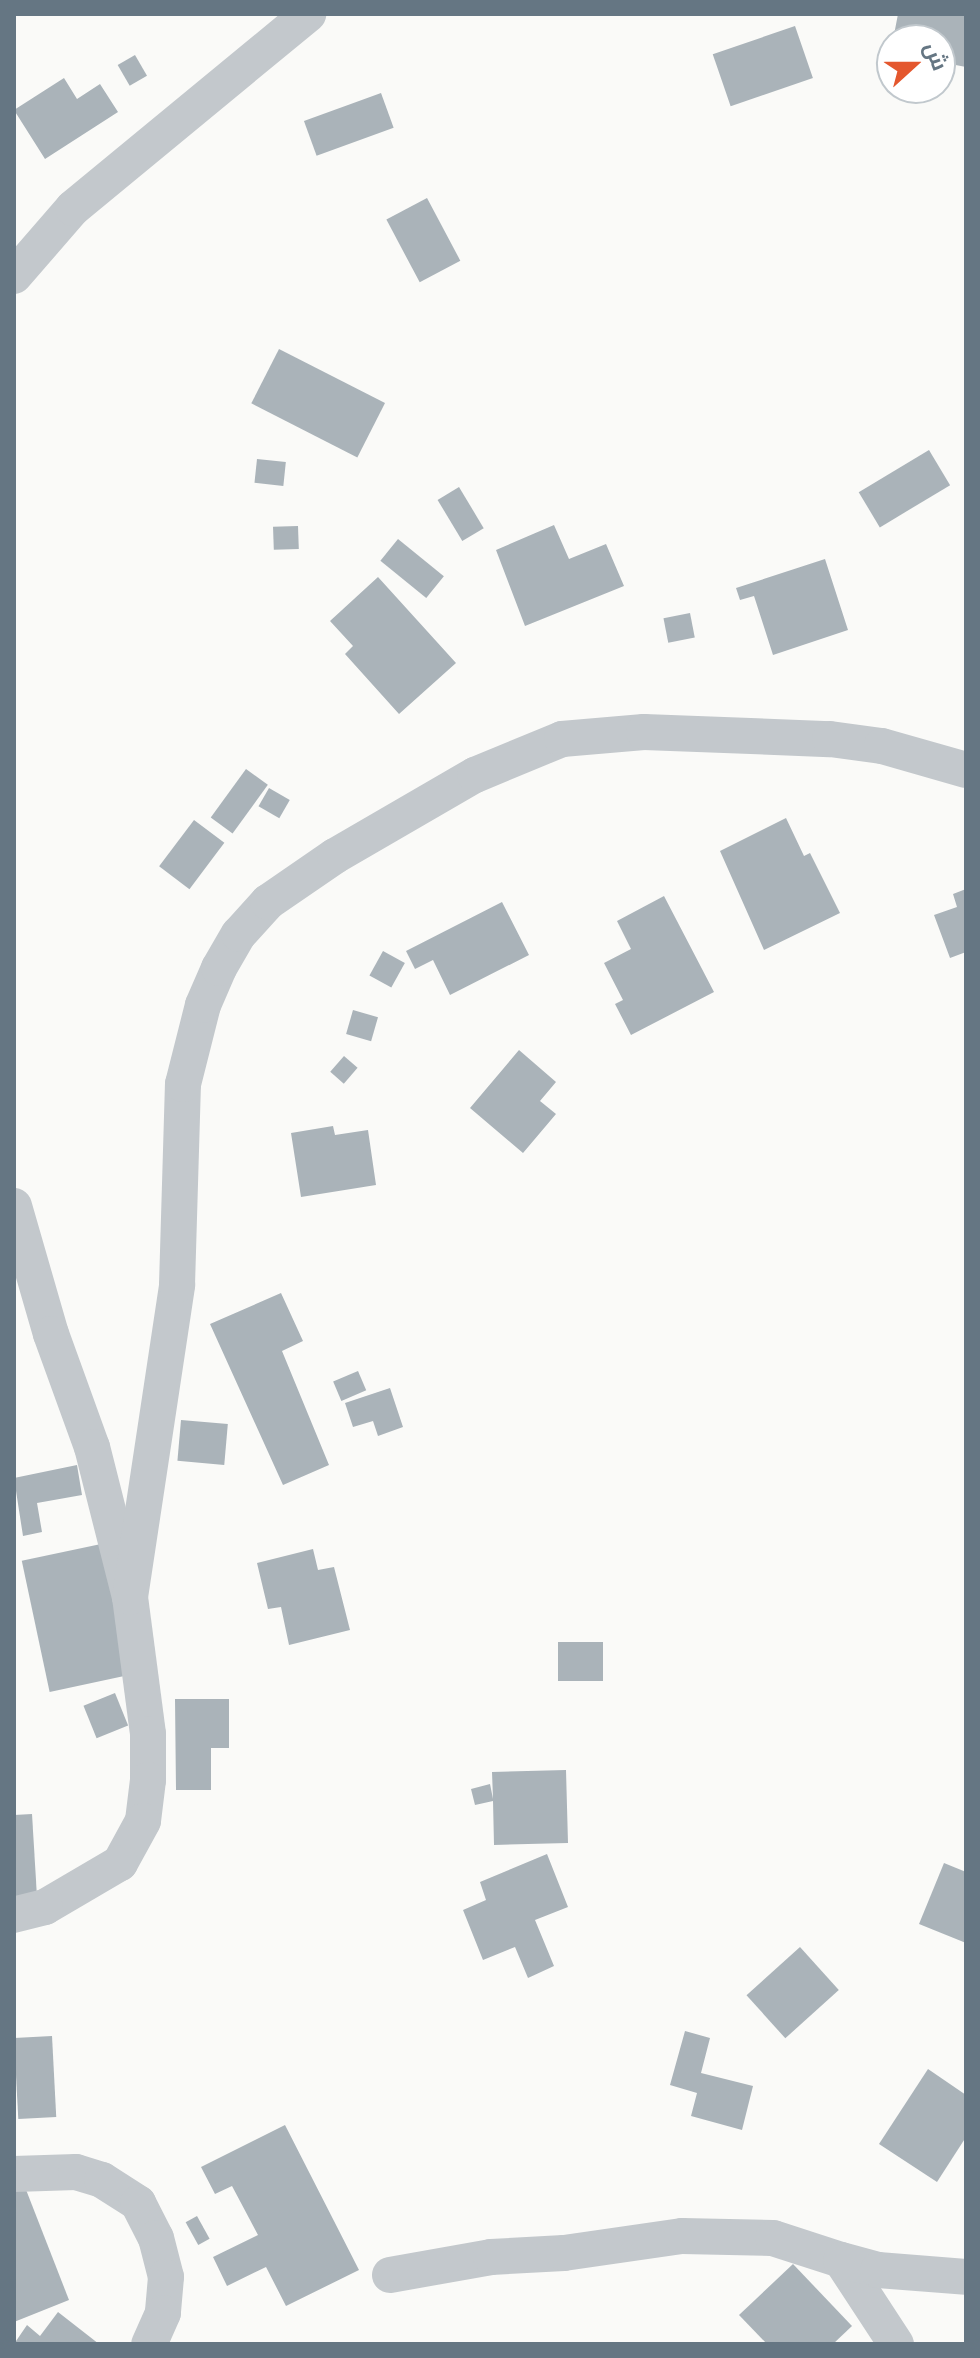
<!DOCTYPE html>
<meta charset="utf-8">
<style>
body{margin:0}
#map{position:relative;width:980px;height:2358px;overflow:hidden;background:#fafaf8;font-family:"Space Grotesk",Cairo,sans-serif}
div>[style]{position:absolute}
.building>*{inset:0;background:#aab3b9;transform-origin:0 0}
.minor>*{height:36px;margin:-18px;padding:0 18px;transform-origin:18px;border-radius:18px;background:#c3c8cc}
span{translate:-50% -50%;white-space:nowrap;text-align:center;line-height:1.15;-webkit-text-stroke:8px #fff;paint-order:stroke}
.frame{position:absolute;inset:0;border:16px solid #657683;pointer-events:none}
.north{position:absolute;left:876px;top:24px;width:80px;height:80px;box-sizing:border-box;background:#fff;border:2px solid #c1c8cd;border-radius:50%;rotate:69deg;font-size:22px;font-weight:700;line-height:32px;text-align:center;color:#657683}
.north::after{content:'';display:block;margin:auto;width:28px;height:36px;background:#e4572e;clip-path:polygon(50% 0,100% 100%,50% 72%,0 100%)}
</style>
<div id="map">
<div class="building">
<div style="clip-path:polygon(898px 14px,966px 14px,966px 67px,940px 62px,940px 40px,893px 40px)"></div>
<div style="left:795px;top:26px;width:55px;height:87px;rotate:71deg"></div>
<div style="left:135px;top:55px;width:24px;height:20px;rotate:60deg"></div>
<div style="clip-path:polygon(64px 78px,77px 99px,100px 84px,118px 112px,45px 159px,14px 110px)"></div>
<div style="left:381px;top:93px;width:37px;height:82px;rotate:70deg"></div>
<div style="left:427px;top:198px;width:71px;height:46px;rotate:62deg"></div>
<div style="left:279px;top:349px;width:119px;height:61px;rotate:27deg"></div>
<div style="left:929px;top:450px;width:41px;height:82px;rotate:59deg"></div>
<div style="left:257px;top:459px;width:29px;height:24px;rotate:6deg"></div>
<div style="left:459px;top:487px;width:48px;height:25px;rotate:59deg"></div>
<div style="clip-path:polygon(554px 525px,569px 559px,606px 544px,624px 586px,525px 626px,496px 550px)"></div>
<div style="left:298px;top:526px;width:23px;height:25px;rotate:88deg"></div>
<div style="left:398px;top:539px;width:59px;height:28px;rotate:39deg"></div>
<div style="clip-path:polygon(825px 559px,848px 630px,773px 655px,754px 596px,740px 600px,736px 588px)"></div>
<div style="clip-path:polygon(378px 577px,456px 663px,399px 714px,345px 654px,353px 646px,330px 621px)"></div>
<div style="left:690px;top:613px;width:25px;height:27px;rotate:79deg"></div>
<div style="left:246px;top:769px;width:27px;height:60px;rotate:36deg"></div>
<div style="left:269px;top:788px;width:24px;height:21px;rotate:30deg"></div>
<div style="clip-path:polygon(786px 818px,804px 856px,810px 853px,840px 913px,764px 950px,720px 851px)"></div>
<div style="left:194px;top:820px;width:38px;height:58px;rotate:37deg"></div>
<div style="clip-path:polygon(966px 889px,966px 952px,950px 958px,934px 915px,957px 907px,953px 894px)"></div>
<div style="clip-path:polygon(664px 896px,714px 992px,631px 1035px,615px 1004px,623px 1000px,604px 963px,631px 949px,617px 921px)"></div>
<div style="clip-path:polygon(502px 902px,529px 955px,450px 995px,433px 960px,415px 969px,406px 951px)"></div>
<div style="left:383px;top:951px;width:25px;height:28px;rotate:29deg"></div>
<div style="left:353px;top:1010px;width:26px;height:25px;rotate:16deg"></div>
<div style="clip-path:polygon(519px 1050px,556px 1082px,540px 1101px,556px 1114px,523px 1153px,470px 1108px)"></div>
<div style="left:344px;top:1056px;width:18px;height:21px;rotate:41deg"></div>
<div style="clip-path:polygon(333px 1126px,335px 1135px,368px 1130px,376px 1185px,301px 1197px,291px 1133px)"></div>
<div style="clip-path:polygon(281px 1293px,303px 1341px,282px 1351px,329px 1465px,283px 1485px,210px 1324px)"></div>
<div style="left:358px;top:1371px;width:21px;height:27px;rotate:67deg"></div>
<div style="clip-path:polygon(390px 1388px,403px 1427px,378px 1436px,373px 1421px,353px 1427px,345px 1403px)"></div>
<div style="left:181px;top:1420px;width:47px;height:41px;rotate:5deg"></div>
<div style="clip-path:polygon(77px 1465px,82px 1495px,37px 1503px,42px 1532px,23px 1536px,14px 1478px)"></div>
<div style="left:101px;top:1544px;width:134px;height:81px;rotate:78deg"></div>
<div style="clip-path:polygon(313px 1549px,318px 1570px,334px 1567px,350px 1630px,289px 1645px,281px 1607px,268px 1609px,257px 1563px)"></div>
<div style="left:558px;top:1642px;width:45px;height:39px"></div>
<div style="left:115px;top:1693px;width:35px;height:34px;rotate:68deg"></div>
<div style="clip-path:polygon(175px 1699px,229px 1699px,229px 1748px,211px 1748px,211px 1790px,176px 1790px)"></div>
<div style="clip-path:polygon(566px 1770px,568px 1843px,494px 1845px,493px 1801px,475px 1805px,471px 1789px,490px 1784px,493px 1799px,492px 1772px)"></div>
<div style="clip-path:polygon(32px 1814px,37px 1897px,14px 1899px,14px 1815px)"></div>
<div style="clip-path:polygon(547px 1854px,568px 1907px,535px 1920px,554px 1966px,528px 1978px,515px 1947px,483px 1960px,463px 1910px,486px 1900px,480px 1882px)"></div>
<div style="clip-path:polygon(944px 1863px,966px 1872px,966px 1943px,919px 1924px)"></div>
<div style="left:800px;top:1947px;width:58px;height:72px;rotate:48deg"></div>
<div style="clip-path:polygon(685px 2031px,710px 2038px,701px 2073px,753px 2086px,742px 2130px,691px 2116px,697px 2093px,670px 2085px)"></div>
<div style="left:52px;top:2036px;width:81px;height:38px;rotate:87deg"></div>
<div style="clip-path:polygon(928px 2069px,966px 2095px,966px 2137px,937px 2182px,879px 2144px)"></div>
<div style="clip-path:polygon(285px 2125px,359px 2270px,286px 2306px,266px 2267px,227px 2286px,213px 2257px,258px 2235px,232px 2186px,215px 2194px,201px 2167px)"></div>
<div style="clip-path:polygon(23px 2182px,69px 2300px,14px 2322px,14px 2185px)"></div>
<div style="left:197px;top:2216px;width:26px;height:13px;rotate:61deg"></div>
<div style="clip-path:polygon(793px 2264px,852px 2326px,833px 2344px,767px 2344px,739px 2315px)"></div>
<div style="clip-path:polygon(58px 2312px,99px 2344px,14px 2344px,27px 2325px,40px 2336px)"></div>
</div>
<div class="minor">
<div style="left:14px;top:276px;width:90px;rotate:-49.1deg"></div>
<div style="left:73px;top:208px;width:305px;rotate:-39.5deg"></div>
<div style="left:14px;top:1206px;width:133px;rotate:73.9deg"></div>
<div style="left:51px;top:1334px;width:120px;rotate:70.1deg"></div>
<div style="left:92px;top:1447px;width:155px;rotate:75.8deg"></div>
<div style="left:130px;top:1597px;width:138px;rotate:82.5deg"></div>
<div style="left:148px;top:1734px;width:46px;rotate:90deg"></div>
<div style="left:148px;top:1780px;width:41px;rotate:97deg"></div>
<div style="left:143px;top:1821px;width:48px;rotate:118.7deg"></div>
<div style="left:120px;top:1863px;width:87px;rotate:149.6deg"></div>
<div style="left:45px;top:1907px;width:32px;rotate:166deg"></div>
<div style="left:130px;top:1597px;width:316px;rotate:-81.4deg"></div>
<div style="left:177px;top:1285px;width:201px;rotate:-88.3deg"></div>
<div style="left:183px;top:1084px;width:81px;rotate:-75.8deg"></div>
<div style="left:203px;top:1005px;width:40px;rotate:-66.6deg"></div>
<div style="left:219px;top:968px;width:39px;rotate:-60deg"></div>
<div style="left:239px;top:934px;width:43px;rotate:-47.8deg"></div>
<div style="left:268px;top:902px;width:81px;rotate:-34.5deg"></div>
<div style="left:335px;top:856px;width:162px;rotate:-30.1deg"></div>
<div style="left:475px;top:775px;width:94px;rotate:-22.5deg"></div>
<div style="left:562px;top:739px;width:82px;rotate:-4.9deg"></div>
<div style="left:644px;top:732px;width:186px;rotate:2.2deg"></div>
<div style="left:830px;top:739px;width:52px;rotate:7.7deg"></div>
<div style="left:882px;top:746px;width:87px;rotate:15.9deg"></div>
<div style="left:14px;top:2174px;width:62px;rotate:-1.8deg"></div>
<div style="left:76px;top:2172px;width:27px;rotate:17deg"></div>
<div style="left:102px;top:2180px;width:43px;rotate:32.6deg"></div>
<div style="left:138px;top:2203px;width:39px;rotate:63deg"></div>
<div style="left:156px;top:2238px;width:40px;rotate:75.6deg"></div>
<div style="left:166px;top:2277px;width:36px;rotate:95deg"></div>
<div style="left:163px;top:2313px;width:34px;rotate:114deg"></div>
<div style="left:390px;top:2275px;width:103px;rotate:-10.1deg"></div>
<div style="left:491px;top:2257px;width:73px;rotate:-3.1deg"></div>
<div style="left:564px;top:2253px;width:119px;rotate:-8.2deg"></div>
<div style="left:682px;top:2236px;width:91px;rotate:1.3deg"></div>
<div style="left:773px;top:2238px;width:71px;rotate:17.9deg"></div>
<div style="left:896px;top:2344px;width:100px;rotate:-123.2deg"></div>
<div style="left:841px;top:2260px;width:38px;rotate:15deg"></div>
<div style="left:878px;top:2270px;width:88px;rotate:4.5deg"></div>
</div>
<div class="frame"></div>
<div class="north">ش</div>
</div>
